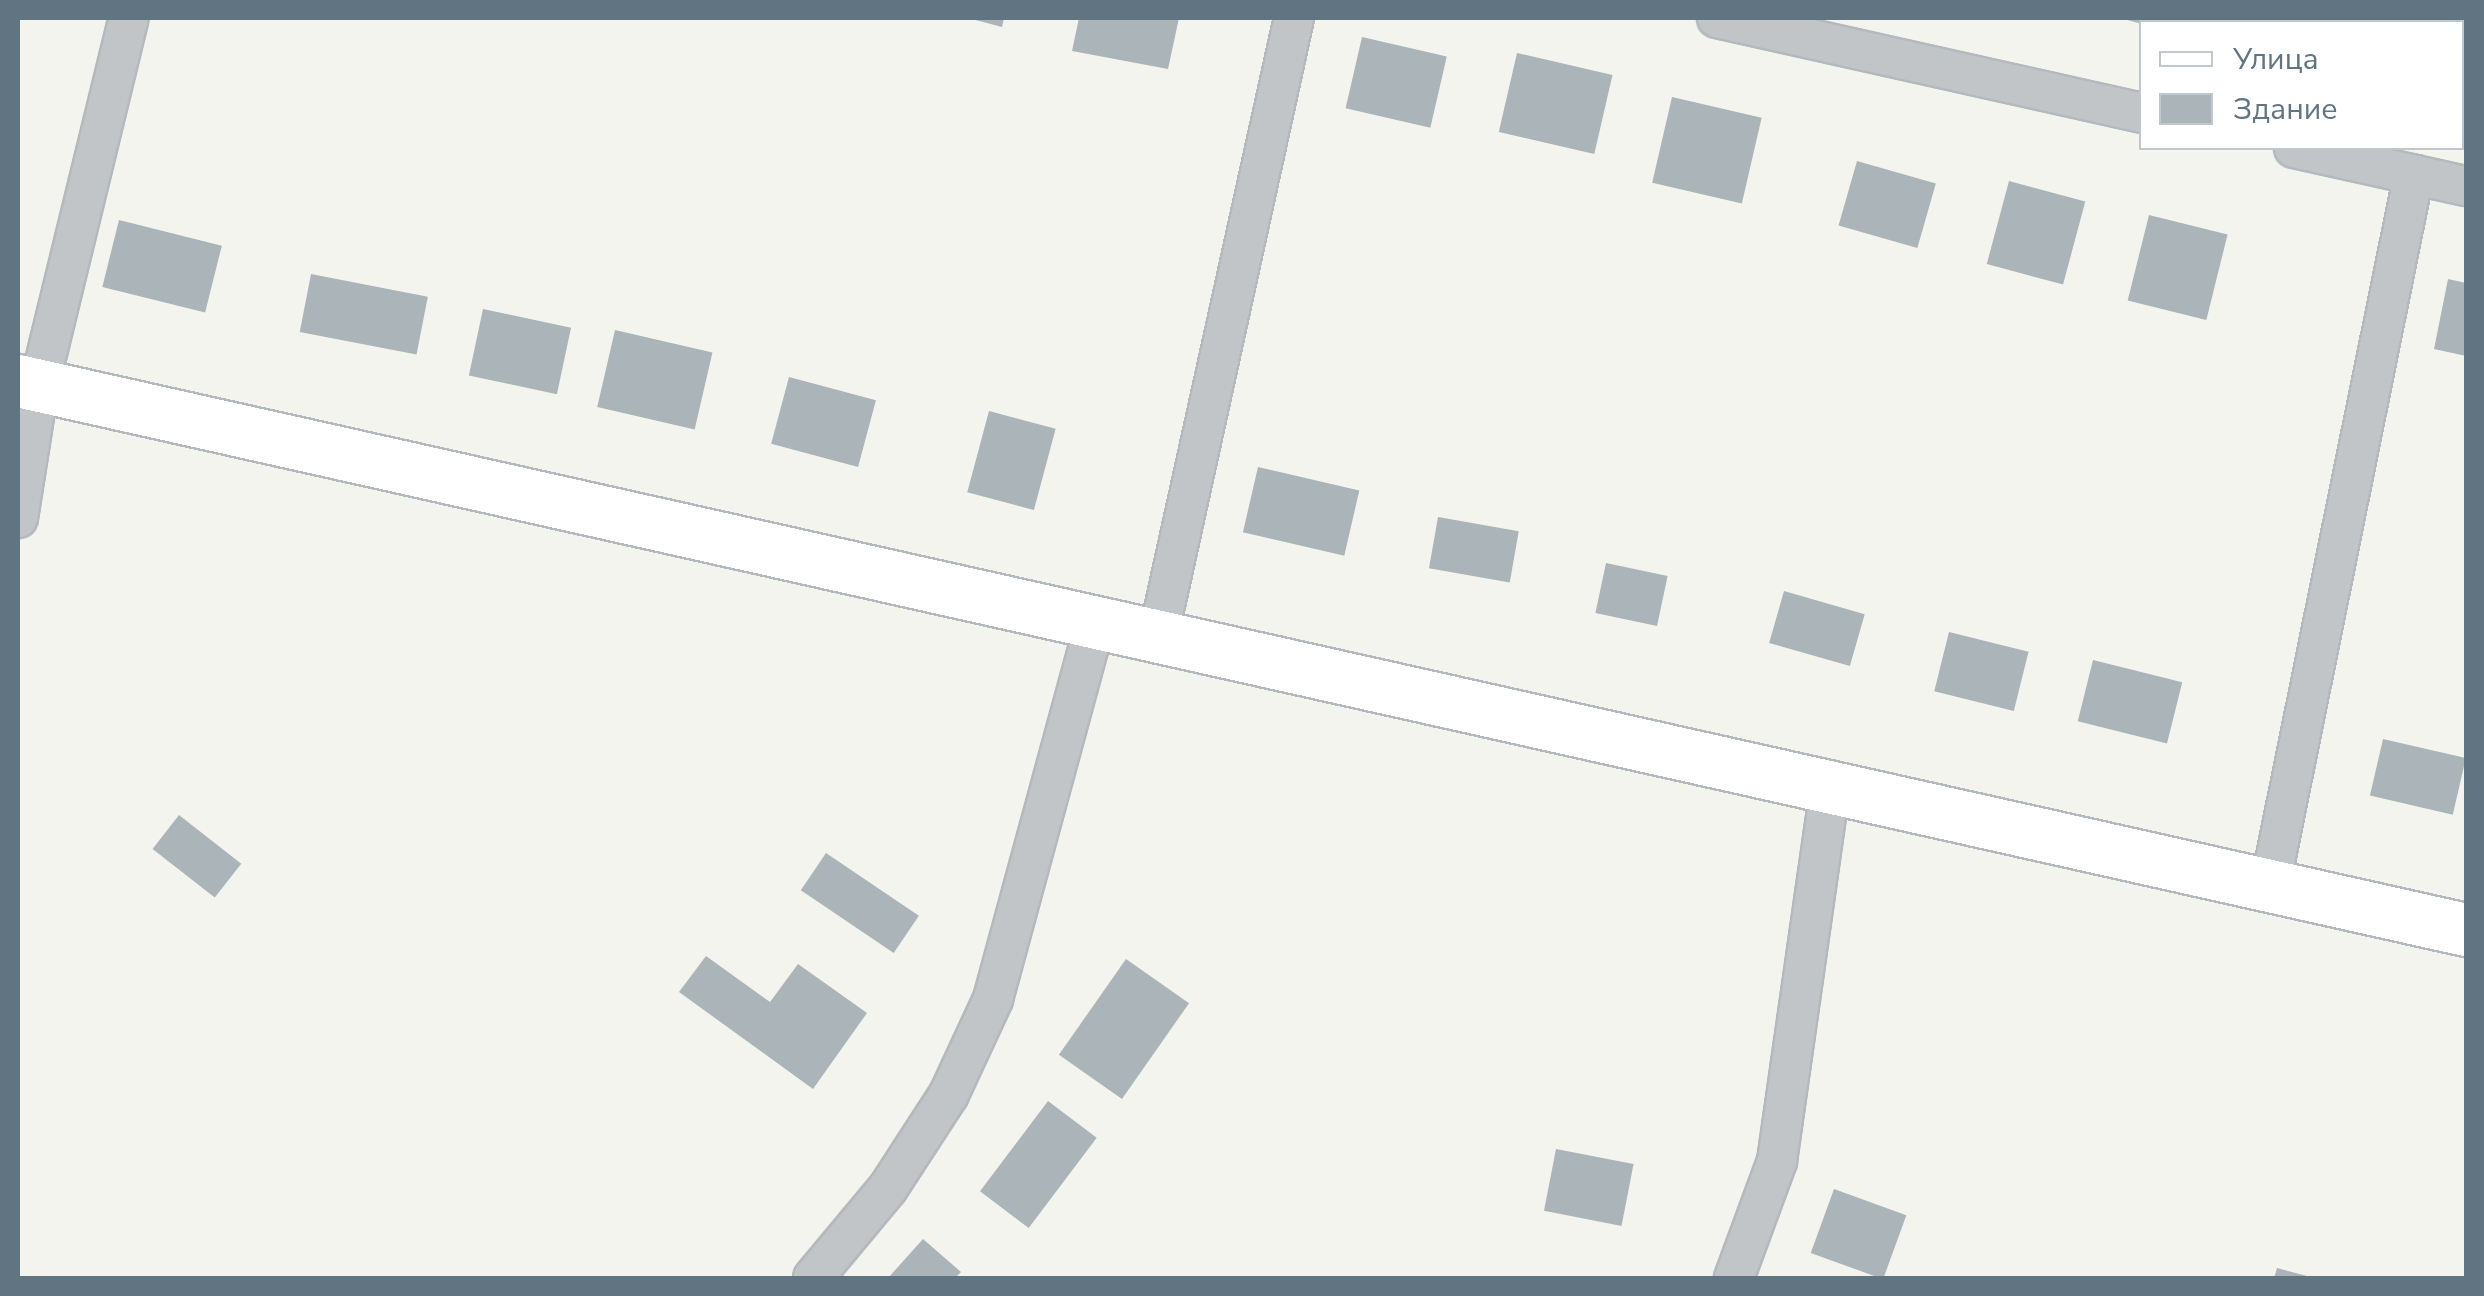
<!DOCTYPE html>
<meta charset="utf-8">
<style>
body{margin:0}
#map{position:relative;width:2484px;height:1296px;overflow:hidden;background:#f4f4ef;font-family:"Nunito Sans",sans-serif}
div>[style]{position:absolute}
.building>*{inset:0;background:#abb4b8;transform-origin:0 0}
.roads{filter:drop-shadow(2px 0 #b3b9bd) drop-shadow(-2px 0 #b3b9bd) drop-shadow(0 2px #b3b9bd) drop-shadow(0 -2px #b3b9bd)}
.street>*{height:38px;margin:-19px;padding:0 19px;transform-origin:19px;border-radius:19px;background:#c1c5c8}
.secondary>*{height:52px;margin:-26px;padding:0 26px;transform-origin:26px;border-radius:26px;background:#fff}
span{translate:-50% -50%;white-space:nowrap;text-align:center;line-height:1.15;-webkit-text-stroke:10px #fff;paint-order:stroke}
.frame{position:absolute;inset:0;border:20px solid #617482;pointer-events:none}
.legend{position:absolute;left:2139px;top:20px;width:325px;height:130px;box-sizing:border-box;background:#fff;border:2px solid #c0c7cd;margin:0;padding:12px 18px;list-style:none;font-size:30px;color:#617482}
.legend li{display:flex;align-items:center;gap:20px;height:50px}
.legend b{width:50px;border:2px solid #c0c7cd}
</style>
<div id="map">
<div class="building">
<div style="clip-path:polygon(968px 18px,1004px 18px,1002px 27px)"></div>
<div style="clip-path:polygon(1079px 18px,1179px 18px,1168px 69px,1072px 51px)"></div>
<div style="clip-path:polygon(2120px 18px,2160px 18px,2142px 24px)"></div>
<div style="clip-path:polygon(2205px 18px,2329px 18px,2204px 22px)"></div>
<div style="left:1362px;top:37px;width:87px;height:73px;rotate:13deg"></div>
<div style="left:1517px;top:53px;width:98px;height:81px;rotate:13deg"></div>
<div style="left:1672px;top:97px;width:92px;height:88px;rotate:13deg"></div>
<div style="left:1857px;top:161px;width:82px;height:67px;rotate:16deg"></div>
<div style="left:2009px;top:181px;width:79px;height:86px;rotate:15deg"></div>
<div style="left:2149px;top:215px;width:81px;height:88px;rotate:14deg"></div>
<div style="left:119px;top:220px;width:106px;height:69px;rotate:14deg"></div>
<div style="left:311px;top:274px;width:119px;height:59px;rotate:11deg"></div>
<div style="clip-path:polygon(2448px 279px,2466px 283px,2466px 356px,2434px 349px)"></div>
<div style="left:483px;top:309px;width:90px;height:68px;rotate:12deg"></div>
<div style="left:615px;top:330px;width:100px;height:79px;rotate:13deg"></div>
<div style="left:789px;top:377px;width:90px;height:69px;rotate:15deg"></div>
<div style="left:989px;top:411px;width:69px;height:84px;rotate:15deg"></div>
<div style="left:1258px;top:467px;width:104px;height:67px;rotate:13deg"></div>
<div style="left:1438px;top:517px;width:82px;height:52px;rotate:10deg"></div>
<div style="left:1606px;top:563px;width:63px;height:51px;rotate:12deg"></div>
<div style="left:1784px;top:591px;width:84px;height:54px;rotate:16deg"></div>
<div style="left:1949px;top:632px;width:82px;height:61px;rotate:14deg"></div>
<div style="left:2093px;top:660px;width:92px;height:63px;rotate:14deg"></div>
<div style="left:2383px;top:739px;width:85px;height:58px;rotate:13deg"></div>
<div style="left:179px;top:815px;width:79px;height:43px;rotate:38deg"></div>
<div style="left:826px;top:853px;width:112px;height:45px;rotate:34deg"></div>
<div style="clip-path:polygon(706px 956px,770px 1002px,798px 964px,867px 1013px,813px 1089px,679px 992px)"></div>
<div style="left:1126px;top:959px;width:77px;height:117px;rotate:35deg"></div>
<div style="left:1048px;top:1101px;width:61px;height:113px;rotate:37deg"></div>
<div style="left:1556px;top:1149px;width:79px;height:63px;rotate:11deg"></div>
<div style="left:1834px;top:1189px;width:77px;height:68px;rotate:20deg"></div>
<div style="clip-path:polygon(923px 1239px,961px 1272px,955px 1278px,888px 1278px)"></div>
<div style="clip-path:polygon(2277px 1268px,2311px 1277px,2310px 1278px,2274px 1278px)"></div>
</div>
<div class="roads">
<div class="street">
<div style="left:1717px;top:18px;width:435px;rotate:12.6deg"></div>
<div style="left:2294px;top:148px;width:176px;rotate:12.5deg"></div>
<div style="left:18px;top:518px;width:134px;rotate:-81deg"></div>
<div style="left:39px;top:386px;width:379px;rotate:-76.3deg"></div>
<div style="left:1158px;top:637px;width:634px;rotate:-77.61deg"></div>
<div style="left:2270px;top:886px;width:726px;rotate:-78.57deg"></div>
<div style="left:813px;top:1278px;width:117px;rotate:-50.2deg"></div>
<div style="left:888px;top:1188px;width:112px;rotate:-57deg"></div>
<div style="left:949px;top:1094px;width:105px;rotate:-65.1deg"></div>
<div style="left:993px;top:999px;width:386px;rotate:-74.8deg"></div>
<div style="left:1734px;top:1278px;width:125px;rotate:-69.8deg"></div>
<div style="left:1777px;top:1161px;width:376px;rotate:-81.9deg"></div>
</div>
<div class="secondary">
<div style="left:18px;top:381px;width:2509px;rotate:12.64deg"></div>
</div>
</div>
<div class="frame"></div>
<ul class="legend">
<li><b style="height:12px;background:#fff"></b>Улица</li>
<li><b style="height:28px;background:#abb4b8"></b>Здание</li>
</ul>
</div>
